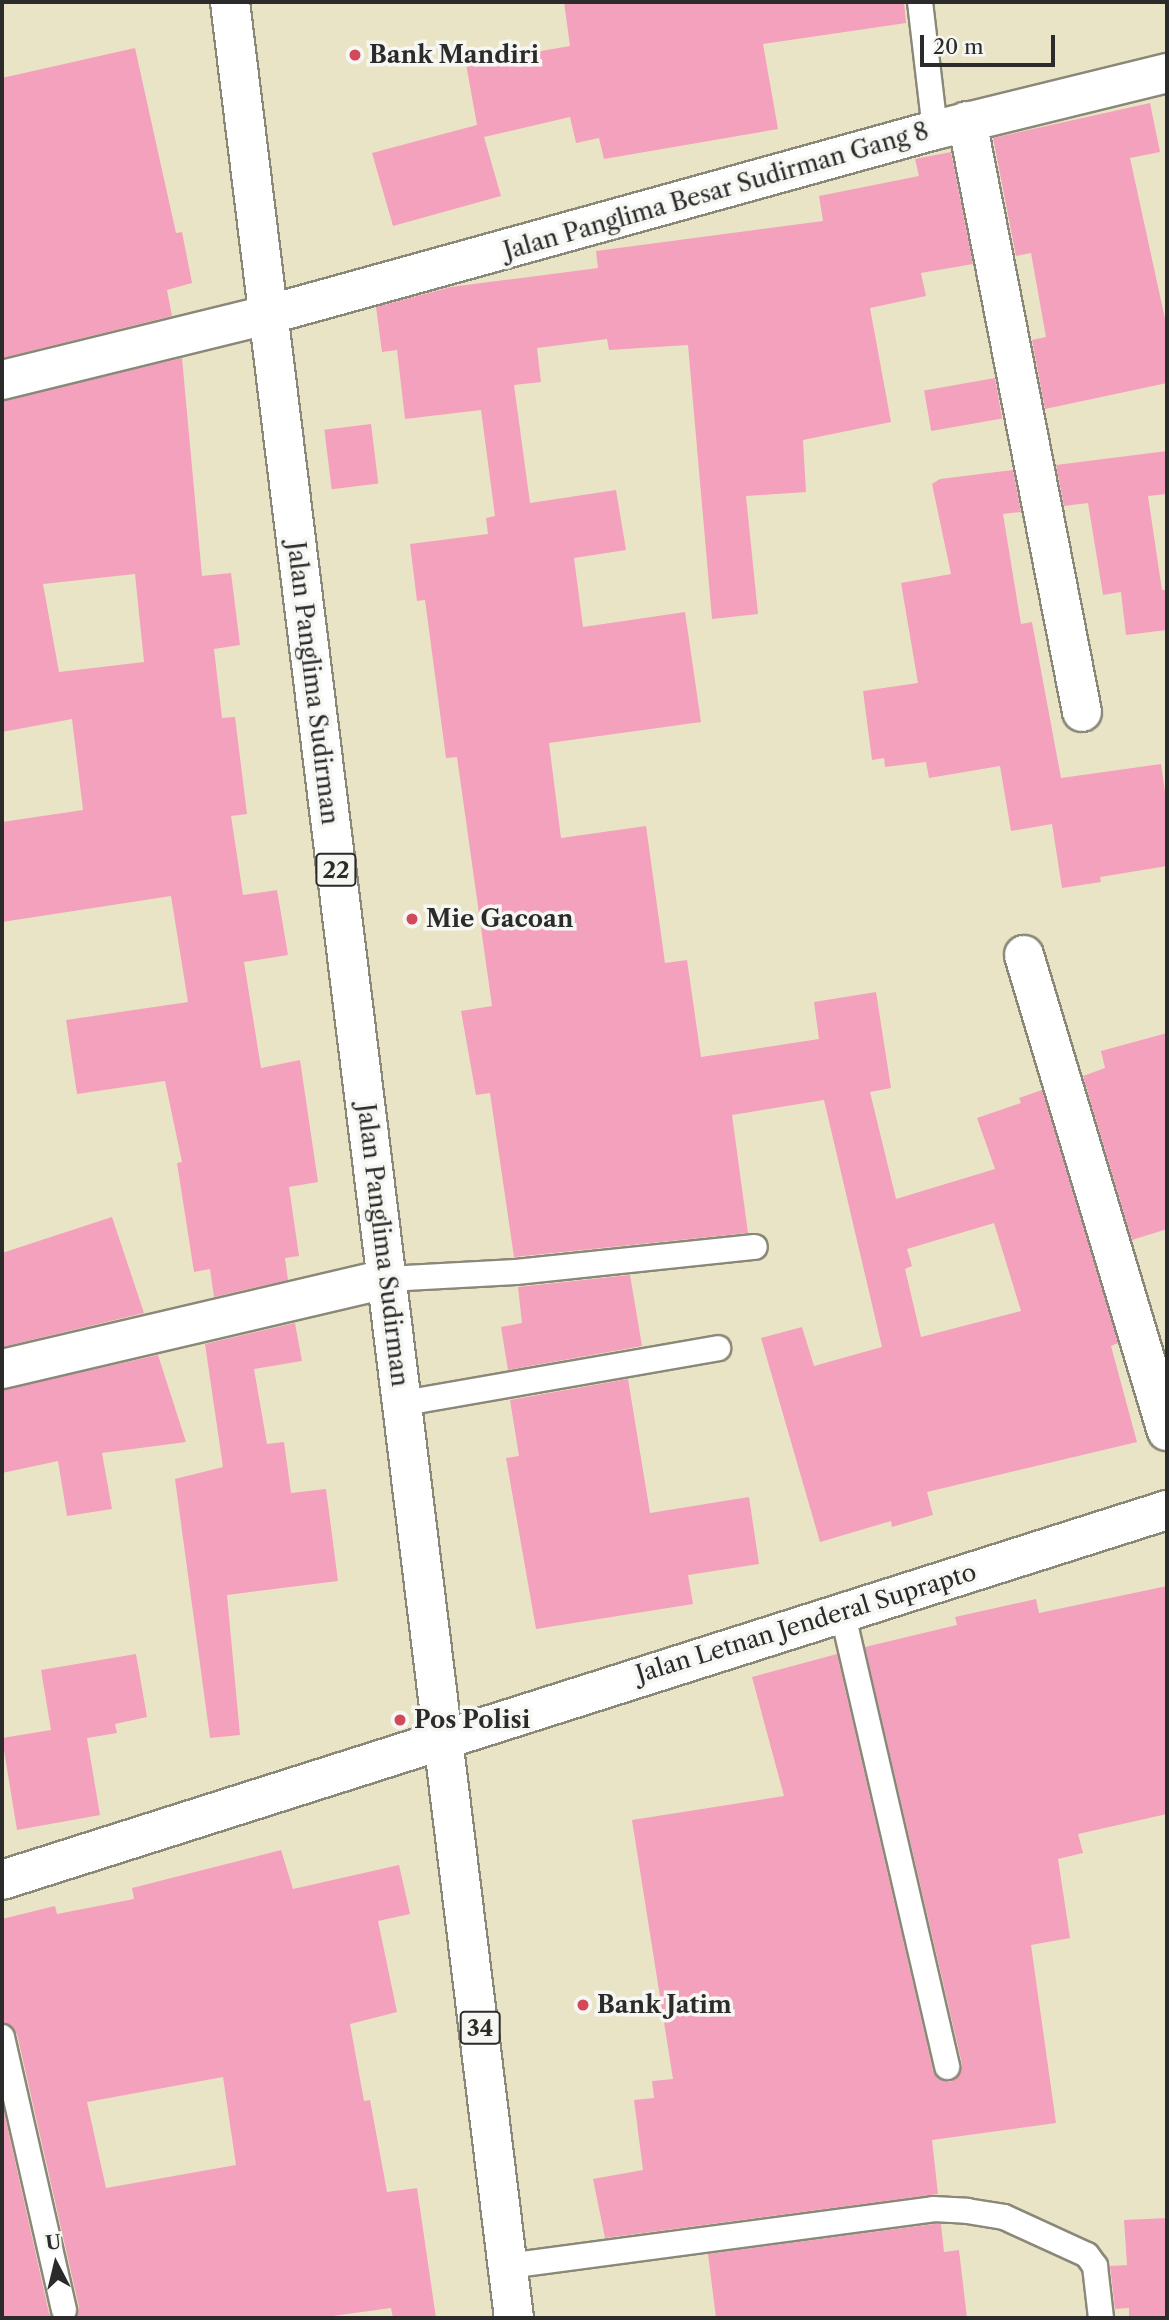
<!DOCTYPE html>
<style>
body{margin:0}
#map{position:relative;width:1169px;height:2320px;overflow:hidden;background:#eae4c6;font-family:"Libre Caslon Text",serif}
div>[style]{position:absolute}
.building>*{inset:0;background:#f4a1bd;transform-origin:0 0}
.roads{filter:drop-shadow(2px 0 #8a8878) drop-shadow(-2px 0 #8a8878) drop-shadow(0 2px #8a8878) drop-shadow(0 -2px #8a8878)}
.service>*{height:24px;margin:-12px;padding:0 12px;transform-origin:12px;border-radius:12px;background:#fff}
.minor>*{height:38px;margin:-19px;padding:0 19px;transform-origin:19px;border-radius:19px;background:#fff}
.secondary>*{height:38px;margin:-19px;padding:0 19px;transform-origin:19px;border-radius:19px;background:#fff}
.trunk>*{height:38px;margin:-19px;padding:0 19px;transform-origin:19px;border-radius:19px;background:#fff}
.dots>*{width:19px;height:19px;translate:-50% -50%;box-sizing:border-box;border:4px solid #f6f6f2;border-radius:50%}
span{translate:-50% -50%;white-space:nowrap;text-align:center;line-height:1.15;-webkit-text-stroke:7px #f6f6f2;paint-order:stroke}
.shield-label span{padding:2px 5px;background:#f6f6f2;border:2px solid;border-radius:5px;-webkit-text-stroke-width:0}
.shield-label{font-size:23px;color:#2b2b2b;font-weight:700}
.poi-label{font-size:24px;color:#2b2b2b;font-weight:700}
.left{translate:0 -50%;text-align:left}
.street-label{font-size:24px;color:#2b2b2b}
.frame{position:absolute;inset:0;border:4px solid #2b2b2b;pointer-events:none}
.north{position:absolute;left:21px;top:2229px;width:70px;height:70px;-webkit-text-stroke:5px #f6f6f2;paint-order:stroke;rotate:353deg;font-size:19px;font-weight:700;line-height:28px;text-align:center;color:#2b2b2b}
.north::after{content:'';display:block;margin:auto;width:24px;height:32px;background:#2b2b2b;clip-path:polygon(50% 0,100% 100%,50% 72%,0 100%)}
.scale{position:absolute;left:920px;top:35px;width:135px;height:32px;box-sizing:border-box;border:4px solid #2b2b2b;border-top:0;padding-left:9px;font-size:21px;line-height:24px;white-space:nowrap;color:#2b2b2b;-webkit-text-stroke:5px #f6f6f2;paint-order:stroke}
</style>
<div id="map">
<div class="building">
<div style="clip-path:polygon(564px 2px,904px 2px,906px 23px,763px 44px,778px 129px,604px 159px,599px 138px,576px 143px,570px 117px,484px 137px,501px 196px,393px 226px,372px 153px,477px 125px,466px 64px,570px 46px)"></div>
<div style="clip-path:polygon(135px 48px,176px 233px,182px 232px,192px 283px,167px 290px,172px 316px,2px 358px,2px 78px)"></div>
<div style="clip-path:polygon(1150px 103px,1160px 152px,1130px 158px,1167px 328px,1167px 383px,1045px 409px,1032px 340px,1046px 337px,1031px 253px,1016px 256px,993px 138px)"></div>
<div style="clip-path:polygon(evenodd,951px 152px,973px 264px,921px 273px,926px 296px,870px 308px,891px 422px,803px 440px,806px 492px,746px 496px,758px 614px,712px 619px,688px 345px,609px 350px,607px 339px,537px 348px,541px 382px,514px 385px,530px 503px,616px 490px,626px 550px,574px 558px,583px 627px,685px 612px,701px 722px,549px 743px,561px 838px,646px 826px,665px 963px,687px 960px,701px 1057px,819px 1039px,814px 1002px,876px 992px,891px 1088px,870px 1092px,896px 1199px,995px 1169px,977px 1118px,1021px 1103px,1019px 1098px,1042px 1090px,1118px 1343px,1111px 1346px,1137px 1442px,927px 1492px,933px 1515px,892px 1527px,891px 1521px,820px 1542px,761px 1338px,802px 1327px,814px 1366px,882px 1347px,824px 1100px,732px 1115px,748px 1233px,514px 1257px,490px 1093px,476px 1095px,461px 1011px,492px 1006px,457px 757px,446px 758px,425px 600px,417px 601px,410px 544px,488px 534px,486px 518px,495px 516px,481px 410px,405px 419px,397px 350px,382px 352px,376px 307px,451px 287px,598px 268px,596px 251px,823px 221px,819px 196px,919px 176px,915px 159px,951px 152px,994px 1223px,1021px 1311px,921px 1337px,905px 1269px,912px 1266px,907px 1249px,994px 1223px)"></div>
<div style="clip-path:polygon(evenodd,182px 358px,202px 576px,231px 573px,240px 645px,214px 649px,222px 718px,235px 717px,247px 814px,231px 816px,243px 895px,277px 890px,288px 955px,244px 962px,261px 1068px,300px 1060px,318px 1182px,289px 1187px,299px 1256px,285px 1258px,288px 1280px,214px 1297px,210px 1269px,194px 1272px,177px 1163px,182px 1162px,165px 1081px,77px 1094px,66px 1020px,188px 1002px,171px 896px,2px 922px,2px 822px,83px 810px,72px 719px,2px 732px,2px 401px,182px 358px,135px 574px,144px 662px,59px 672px,43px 584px,135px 574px)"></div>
<div style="left:995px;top:378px;width:41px;height:72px;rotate:80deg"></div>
<div style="left:371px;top:424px;width:60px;height:47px;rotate:83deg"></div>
<div style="clip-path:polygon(1167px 451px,1167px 494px,1148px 496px,1162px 590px,1167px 590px,1167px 630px,1126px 635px,1121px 592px,1103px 595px,1088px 503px,1064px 506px,1056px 465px)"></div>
<div style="clip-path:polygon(1013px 470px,1021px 512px,1003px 514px,1021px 624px,1032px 622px,1061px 778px,1161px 764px,1167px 805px,1167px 866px,1100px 877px,1101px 882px,1062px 888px,1052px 824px,1011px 831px,1000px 766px,929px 778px,926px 762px,885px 767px,884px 758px,872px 760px,863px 691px,918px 683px,901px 583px,951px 574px,932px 484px,940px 479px)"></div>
<div style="clip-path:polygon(1167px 1033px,1167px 1229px,1132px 1240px,1083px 1076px,1105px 1068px,1101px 1051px)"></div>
<div style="clip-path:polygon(112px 1217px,144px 1313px,2px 1347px,2px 1253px)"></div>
<div style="clip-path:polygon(630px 1275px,642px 1346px,508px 1370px,501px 1327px,522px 1323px,518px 1287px)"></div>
<div style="clip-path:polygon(295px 1323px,302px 1361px,254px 1369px,267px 1444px,284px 1442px,291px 1493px,326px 1489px,338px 1581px,227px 1595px,240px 1735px,210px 1738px,175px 1479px,223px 1467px,205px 1344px)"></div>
<div style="clip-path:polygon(158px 1355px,186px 1442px,102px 1453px,112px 1509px,67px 1516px,58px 1461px,2px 1473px,2px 1390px)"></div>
<div style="clip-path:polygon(628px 1379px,650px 1513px,749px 1497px,759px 1564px,688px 1575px,693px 1604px,536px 1629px,506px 1458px,519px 1456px,510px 1400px)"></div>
<div style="clip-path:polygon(1167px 1586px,1167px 1814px,1078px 1834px,1083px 1853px,1058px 1859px,1070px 1938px,1031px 1945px,1056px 2123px,932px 2140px,938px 2194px,605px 2238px,593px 2179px,643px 2170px,634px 2100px,654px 2098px,652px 2081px,673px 2079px,632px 1820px,784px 1796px,752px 1677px,837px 1654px,933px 2070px,937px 2078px,950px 2082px,958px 2077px,962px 2064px,865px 1647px,957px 1625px,955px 1617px,1036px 1599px,1039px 1613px)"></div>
<div style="clip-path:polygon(136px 1654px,147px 1717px,115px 1724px,117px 1733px,87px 1738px,100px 1815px,17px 1830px,2px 1738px,51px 1730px,41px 1670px)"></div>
<div style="clip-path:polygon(evenodd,281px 1850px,293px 1889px,399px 1865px,410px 1914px,378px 1921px,397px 2012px,350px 2024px,364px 2101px,370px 2100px,387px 2192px,417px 2188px,436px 2318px,393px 2318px,391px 2308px,318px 2318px,76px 2318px,79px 2307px,17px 2034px,2px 2023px,2px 1919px,55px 1906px,57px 1914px,134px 1899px,132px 1888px,281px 1850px,223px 2077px,236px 2165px,106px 2188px,87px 2102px,223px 2077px)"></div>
<div style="clip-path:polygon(2px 2103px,49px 2313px,52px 2318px,2px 2318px)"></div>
<div style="clip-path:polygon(1167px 2218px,1167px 2318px,1129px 2318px,1129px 2308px,1115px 2309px,1110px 2266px,1127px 2265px,1124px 2220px)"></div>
<div style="clip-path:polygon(934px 2224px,941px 2224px,944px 2252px,959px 2250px,967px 2318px,716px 2318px,708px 2254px)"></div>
</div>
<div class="roads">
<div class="service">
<div style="left:920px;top:2px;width:129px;rotate:83.3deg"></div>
<div style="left:387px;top:1279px;width:129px;rotate:-3.1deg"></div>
<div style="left:516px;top:1272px;width:240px;rotate:-6deg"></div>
<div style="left:404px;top:1403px;width:319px;rotate:-9.9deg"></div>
<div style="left:842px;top:1611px;width:468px;rotate:77deg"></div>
<div style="left:2px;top:2037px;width:280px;rotate:77.2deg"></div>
<div style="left:508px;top:2266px;width:429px;rotate:-7.6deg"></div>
<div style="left:933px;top:2209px;width:34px;rotate:3deg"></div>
<div style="left:967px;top:2211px;width:37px;rotate:9deg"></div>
<div style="left:1004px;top:2217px;width:91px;rotate:24.6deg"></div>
<div style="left:1087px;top:2255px;width:14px;rotate:54deg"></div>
<div style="left:1095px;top:2266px;width:52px;rotate:83.4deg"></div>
</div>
<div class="minor">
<div style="left:967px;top:121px;width:602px;rotate:78.99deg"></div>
<div style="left:2px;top:380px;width:273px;rotate:-13.8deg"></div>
<div style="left:267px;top:315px;width:693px;rotate:-15.48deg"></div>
<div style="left:935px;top:130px;width:239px;rotate:-13.8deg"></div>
<div style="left:1024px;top:955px;width:497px;rotate:73.3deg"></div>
<div style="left:2px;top:1369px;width:395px;rotate:-13.2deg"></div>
</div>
<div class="secondary">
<div style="left:2px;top:1880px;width:1222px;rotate:-17.62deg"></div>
</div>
<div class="trunk">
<div style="left:230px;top:2px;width:2333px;rotate:83.01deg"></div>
</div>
</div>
<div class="dots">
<div style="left:355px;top:55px;background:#d1495b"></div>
<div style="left:412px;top:919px;background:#d1495b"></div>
<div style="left:400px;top:1720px;background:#d1495b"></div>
<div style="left:583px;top:2005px;background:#d1495b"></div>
</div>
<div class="shield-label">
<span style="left:336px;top:870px">22</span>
<span style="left:480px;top:2028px">34</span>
</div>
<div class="poi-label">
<span class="left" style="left:369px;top:55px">Bank Mandiri</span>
<span class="left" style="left:426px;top:919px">Mie Gacoan</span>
<span class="left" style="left:414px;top:1720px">Pos Polisi</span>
<span class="left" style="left:597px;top:2005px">Bank Jatim</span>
</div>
<div class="street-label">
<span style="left:716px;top:191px;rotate:-16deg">Jalan Panglima Besar Sudirman Gang 8</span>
<span style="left:313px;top:683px;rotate:83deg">Jalan Panglima Sudirman</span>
<span style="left:383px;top:1245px;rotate:83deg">Jalan Panglima Sudirman</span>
<span style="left:806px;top:1623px;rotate:-17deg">Jalan Letnan Jenderal Suprapto</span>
</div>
<div class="frame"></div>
<div class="north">U</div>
<div class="scale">20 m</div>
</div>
